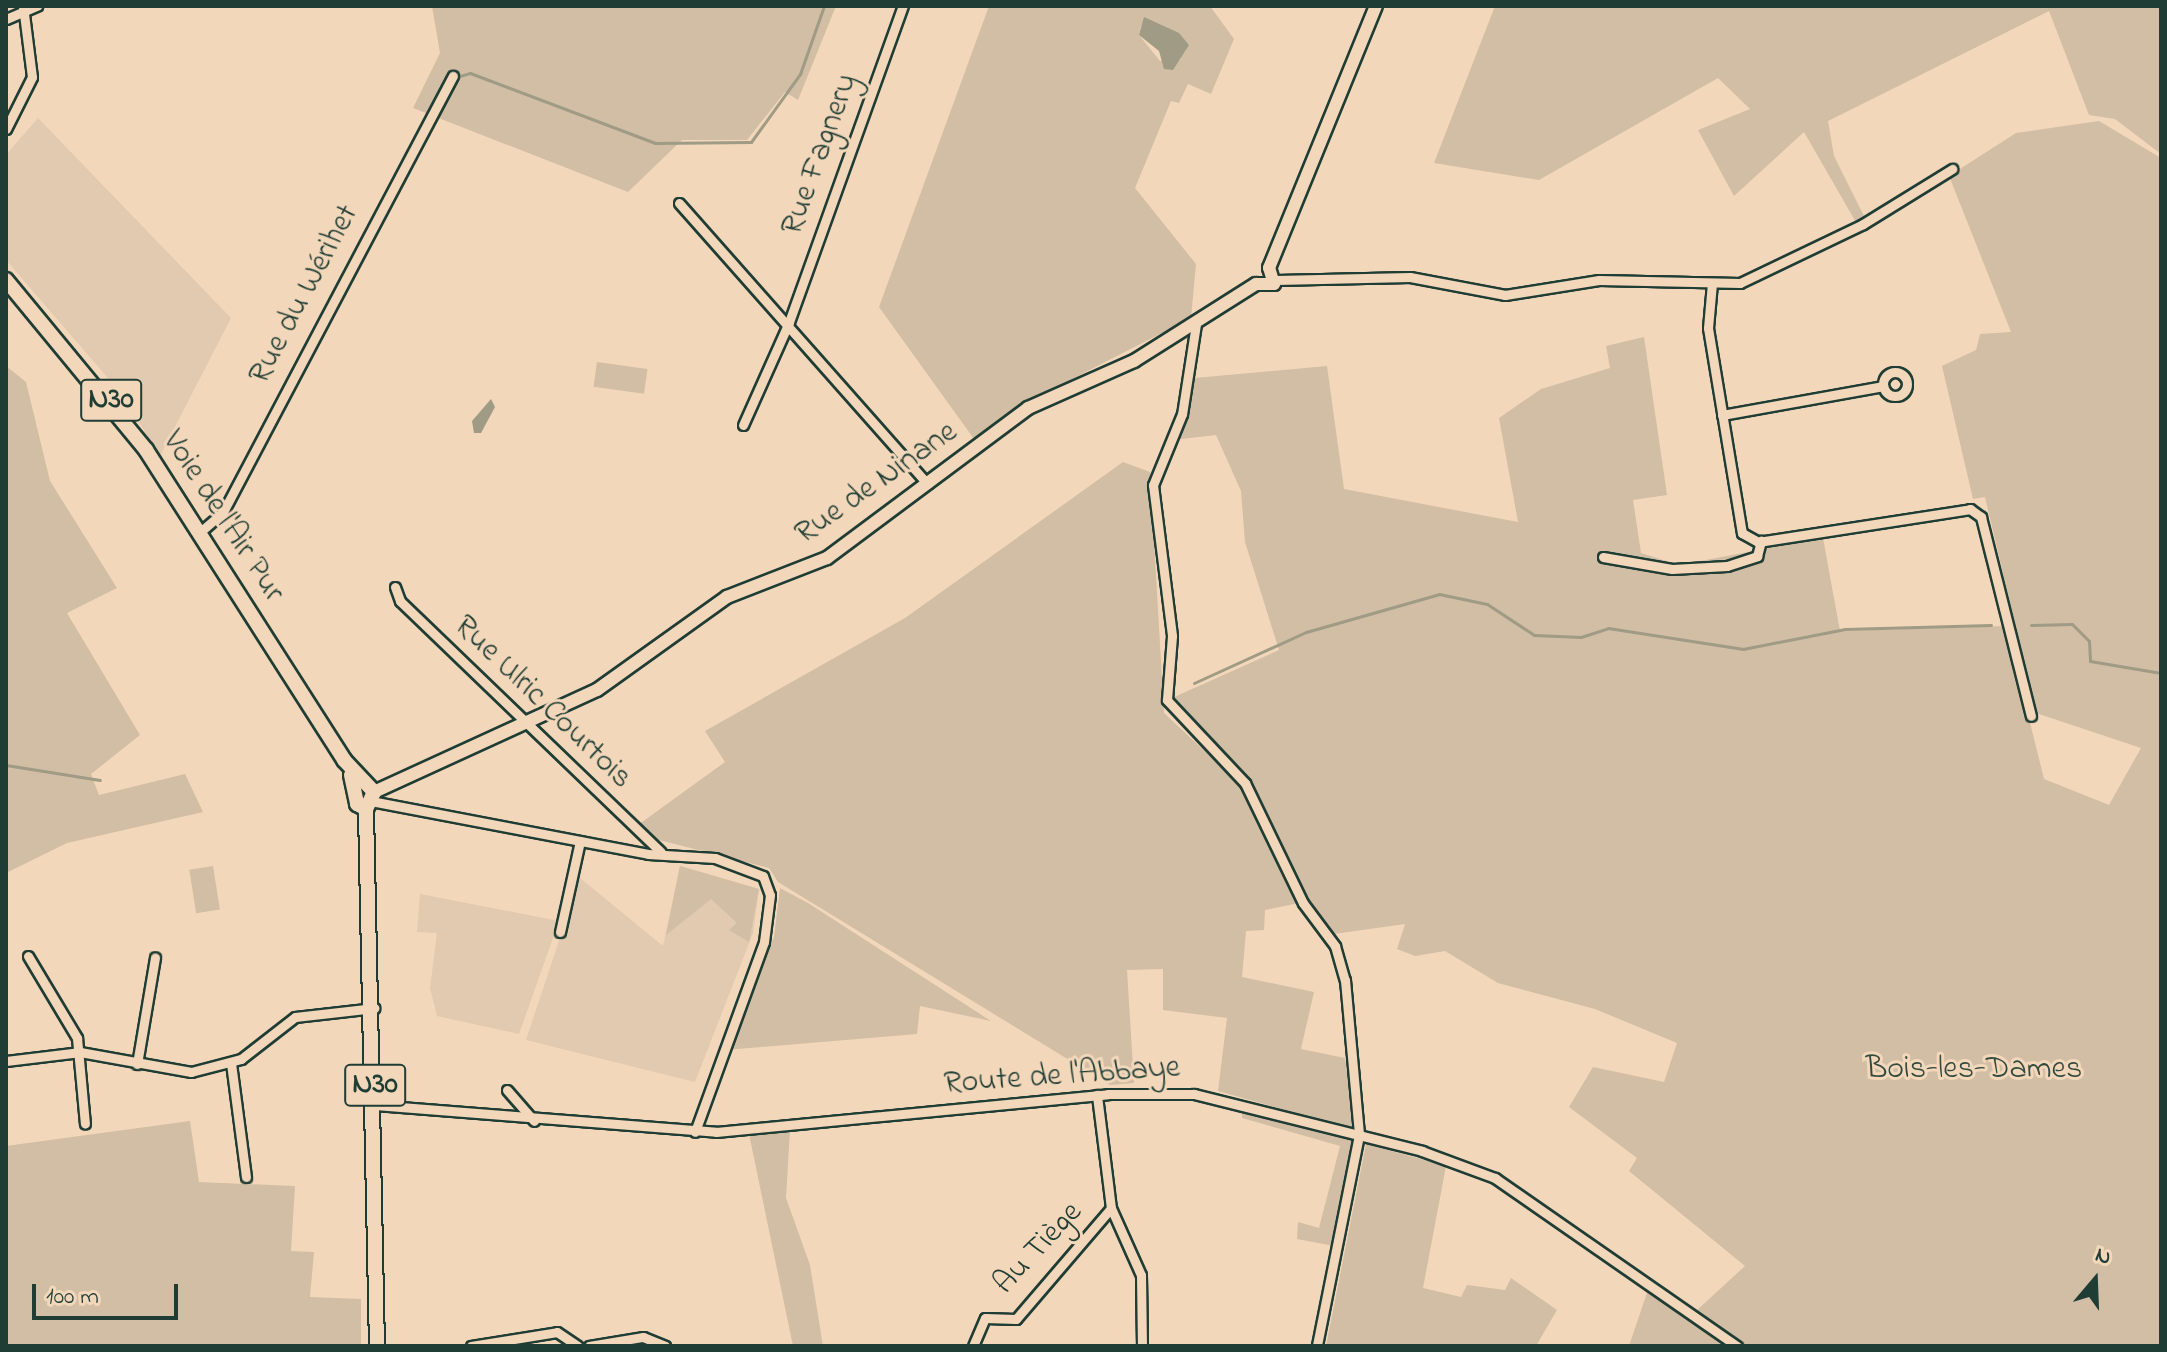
<!DOCTYPE html>
<meta charset="utf-8">
<style>
body{margin:0}
#map{position:relative;width:2167px;height:1352px;overflow:hidden;background:#f3d7ba;font-family:"Indie Flower",sans-serif}
div>[style]{position:absolute}
.built>*{inset:0;background:#e1caaf}
.green>*{inset:0;background:#d1bea4;transform-origin:0 0}
.water>*{inset:0;background:#9f9b85}
.stream>*{height:3px;margin:-1.5px;padding:0 1.5px;transform-origin:1.5px;border-radius:1.5px;background:#9f9b85}
.roads{filter:drop-shadow(2px 0 #1f3d34) drop-shadow(-2px 0 #1f3d34) drop-shadow(0 2px #1f3d34) drop-shadow(0 -2px #1f3d34)}
.minor>*{height:9px;margin:-4.5px;padding:0 4.5px;transform-origin:4.5px;border-radius:4.5px;background:#f3d7ba}
.minor>.ring{margin:-4.5px;padding:0;box-sizing:content-box;background:none;border:9px solid #f3d7ba;border-radius:50%}
.tertiary>*{height:12px;margin:-6px;padding:0 6px;transform-origin:6px;border-radius:6px;background:#f3d7ba}
.primary>*{height:14px;margin:-7px;padding:0 7px;transform-origin:7px;border-radius:7px;background:#f3d7ba}
span{translate:-50% -50%;white-space:nowrap;text-align:center;line-height:1.15;-webkit-text-stroke:6px #f3d7ba;paint-order:stroke}
.shield-label span{padding:2px 6px;background:#f3d7ba;border:2px solid;border-radius:6px;-webkit-text-stroke-width:0}
.shield-label{font-size:30px;color:#1f3d34;font-weight:700}
.street-label{font-size:32px;color:#1f3d34}
.park-label{font-size:32px;color:#314a3f}
.frame{position:absolute;inset:0;border:8px solid #1f3d34;pointer-events:none}
.north{position:absolute;left:2055px;top:1240px;width:80px;height:80px;-webkit-text-stroke:6px #f3d7ba;paint-order:stroke;rotate:19deg;font-size:22px;font-weight:700;line-height:32px;text-align:center;color:#1f3d34}
.north::after{content:'';display:block;margin:auto;width:28px;height:36px;background:#1f3d34;clip-path:polygon(50% 0,100% 100%,50% 72%,0 100%)}
.scale{position:absolute;left:32px;top:1284px;width:146px;height:36px;box-sizing:border-box;border:4px solid #1f3d34;border-top:0;padding-left:10px;font-size:24px;line-height:28px;white-space:nowrap;color:#1f3d34;-webkit-text-stroke:6px #f3d7ba;paint-order:stroke}
</style>
<div id="map">
<div class="built">
<div style="clip-path:polygon(38px 118px,231px 318px,160px 456px,120px 392px,6px 260px,6px 155px)"></div>
<div style="clip-path:polygon(680px 866px,759px 889px,753px 933px,695px 1082px,526px 1040px,580px 878px,663px 946px)"></div>
<div style="clip-path:polygon(420px 894px,559px 921px,519px 1034px,437px 1016px,430px 988px,437px 933px,417px 932px)"></div>
</div>
<div class="green">
<div style="clip-path:polygon(432px 6px,836px 6px,798px 100px,785px 92px,747px 140px,682px 140px,628px 192px,413px 108px,440px 53px)"></div>
<div style="clip-path:polygon(evenodd,989px 6px,1210px 6px,1234px 39px,1211px 94px,1188px 84px,1179px 103px,1171px 101px,1135px 188px,1196px 264px,1191px 318px,1029px 401px,974px 439px,879px 307px,989px 6px,1141px 26px,1181px 60px,1160px 61px,1139px 35px,1141px 26px)"></div>
<div style="clip-path:polygon(1495px 6px,2161px 6px,2161px 154px,2115px 119px,2089px 115px,2049px 11px,1828px 121px,1834px 156px,1865px 218px,1857px 224px,1804px 132px,1734px 196px,1698px 130px,1750px 109px,1718px 78px,1539px 180px,1434px 163px)"></div>
<div style="clip-path:polygon(2099px 121px,2161px 158px,2161px 1346px,1746px 1346px,1696px 1311px,1745px 1266px,1629px 1171px,1637px 1158px,1569px 1107px,1593px 1067px,1664px 1082px,1677px 1043px,1595px 1009px,1498px 983px,1445px 951px,1415px 956px,1397px 949px,1405px 924px,1334px 934px,1303px 892px,1255px 792px,1177px 711px,1172px 698px,1279px 650px,1245px 542px,1241px 491px,1216px 435px,1173px 440px,1195px 378px,1327px 366px,1344px 489px,1518px 522px,1499px 418px,1541px 389px,1610px 368px,1606px 346px,1644px 337px,1667px 495px,1633px 500px,1641px 553px,1679px 565px,1823px 538px,1840px 631px,2006px 626px,2044px 779px,2109px 805px,2141px 748px,2036px 713px,1985px 497px,1973px 499px,1942px 366px,1976px 350px,1980px 334px,2011px 332px,1949px 176px,2016px 133px)"></div>
<div style="left:597px;top:362px;width:51px;height:25px;rotate:8deg"></div>
<div style="clip-path:polygon(6px 366px,26px 382px,50px 481px,117px 588px,67px 613px,140px 735px,91px 774px,99px 795px,185px 774px,203px 812px,67px 843px,6px 873px)"></div>
<div style="clip-path:polygon(1123px 462px,1150px 472px,1164px 713px,1245px 789px,1299px 903px,1265px 910px,1264px 930px,1246px 931px,1242px 977px,1314px 992px,1301px 1049px,1345px 1058px,1356px 1130px,1218px 1091px,1227px 1018px,1163px 1010px,1163px 969px,1127px 970px,1134px 1083px,1110px 1085px,778px 882px,769px 868px,655px 839px,638px 825px,725px 762px,705px 731px,905px 618px)"></div>
<div style="left:213px;top:866px;width:44px;height:24px;rotate:81deg"></div>
<div style="clip-path:polygon(680px 866px,759px 889px,749px 942px,729px 930px,737px 923px,711px 899px,666px 935px)"></div>
<div style="clip-path:polygon(780px 888px,808px 903px,991px 1021px,920px 1006px,917px 1034px,725px 1050px,774px 937px)"></div>
<div style="clip-path:polygon(1242px 1109px,1352px 1139px,1334px 1246px,1297px 1239px,1298px 1222px,1319px 1228px,1340px 1146px,1242px 1118px)"></div>
<div style="clip-path:polygon(190px 1121px,199px 1182px,295px 1186px,291px 1251px,314px 1252px,310px 1297px,361px 1299px,361px 1346px,6px 1346px,6px 1146px)"></div>
<div style="clip-path:polygon(790px 1130px,786px 1198px,810px 1265px,823px 1346px,793px 1346px,749px 1134px)"></div>
<div style="clip-path:polygon(1366px 1144px,1446px 1166px,1423px 1288px,1461px 1297px,1467px 1285px,1505px 1290px,1511px 1278px,1557px 1310px,1536px 1346px,1326px 1346px)"></div>
<div style="clip-path:polygon(1648px 1290px,1658px 1297px,1725px 1346px,1629px 1346px)"></div>
</div>
<div class="water">
<div style="clip-path:polygon(1144px 17px,1179px 33px,1189px 45px,1173px 70px,1164px 69px,1159px 51px,1139px 35px)"></div>
<div style="clip-path:polygon(491px 399px,495px 407px,481px 433px,474px 433px,472px 421px)"></div>
</div>
<div class="stream">
<div style="left:456px;top:77px;width:15px;rotate:-16deg"></div>
<div style="left:470px;top:73px;width:198px;rotate:20.7deg"></div>
<div style="left:655px;top:143px;width:96px;rotate:-0.6deg"></div>
<div style="left:751px;top:142px;width:84px;rotate:-54.2deg"></div>
<div style="left:800px;top:74px;width:72px;rotate:-70.6deg"></div>
<div style="left:2031px;top:625px;width:41px;rotate:-1.4deg"></div>
<div style="left:2072px;top:624px;width:24px;rotate:45deg"></div>
<div style="left:2089px;top:641px;width:20px;rotate:87deg"></div>
<div style="left:2090px;top:661px;width:72px;rotate:9.6deg"></div>
<div style="left:1194px;top:683px;width:123px;rotate:-24.5deg"></div>
<div style="left:1306px;top:632px;width:138px;rotate:-15.9deg"></div>
<div style="left:1439px;top:594px;width:49px;rotate:11.8deg"></div>
<div style="left:1487px;top:604px;width:56px;rotate:33.4deg"></div>
<div style="left:1534px;top:635px;width:47px;rotate:2.4deg"></div>
<div style="left:1581px;top:637px;width:28px;rotate:-18deg"></div>
<div style="left:1608px;top:628px;width:137px;rotate:8.8deg"></div>
<div style="left:1743px;top:649px;width:104px;rotate:-11.1deg"></div>
<div style="left:1845px;top:629px;width:146px;rotate:-1.6deg"></div>
<div style="left:6px;top:765px;width:95px;rotate:9.1deg"></div>
</div>
<div class="roads">
<div class="minor">
<div style="left:6px;top:19px;width:34px;rotate:-23deg"></div>
<div style="left:6px;top:129px;width:58px;rotate:-63.4deg"></div>
<div style="left:32px;top:77px;width:72px;rotate:-97.2deg"></div>
<div style="left:679px;top:203px;width:375px;rotate:48.5deg"></div>
<div style="left:1276px;top:280px;width:134px;rotate:-1.3deg"></div>
<div style="left:1410px;top:277px;width:97px;rotate:10.7deg"></div>
<div style="left:1505px;top:295px;width:95px;rotate:-9.1deg"></div>
<div style="left:1599px;top:280px;width:141px;rotate:1.2deg"></div>
<div style="left:1740px;top:283px;width:136px;rotate:-25.6deg"></div>
<div style="left:1863px;top:224px;width:105px;rotate:-31.7deg"></div>
<div style="left:1712px;top:283px;width:45px;rotate:95.1deg"></div>
<div style="left:1708px;top:328px;width:208px;rotate:80.6deg"></div>
<div style="left:1742px;top:533px;width:18px;rotate:29deg"></div>
<div style="left:1758px;top:542px;width:215px;rotate:-8.8deg"></div>
<div style="left:1970px;top:509px;width:14px;rotate:36deg"></div>
<div style="left:1981px;top:517px;width:205px;rotate:75.9deg"></div>
<div style="left:1196px;top:324px;width:91px;rotate:98.8deg"></div>
<div style="left:1182px;top:414px;width:77px;rotate:112.2deg"></div>
<div style="left:1153px;top:485px;width:152px;rotate:82.8deg"></div>
<div style="left:1172px;top:636px;width:64px;rotate:94.5deg"></div>
<div style="left:1167px;top:700px;width:114px;rotate:46.8deg"></div>
<div style="left:1245px;top:783px;width:133px;rotate:64.2deg"></div>
<div style="left:1303px;top:903px;width:54px;rotate:53.3deg"></div>
<div style="left:1335px;top:946px;width:35px;rotate:74deg"></div>
<div style="left:1345px;top:980px;width:156px;rotate:84.8deg"></div>
<div style="left:1359px;top:1135px;width:215px;rotate:101.3deg"></div>
<div class="ring" style="left:1883px;top:372px;width:15px;height:15px"></div>
<div style="left:1722px;top:415px;width:164px;rotate:-10.2deg"></div>
<div style="left:743px;top:425px;width:113px;rotate:-65.9deg"></div>
<div style="left:789px;top:322px;width:336px;rotate:-70.2deg"></div>
<div style="left:199px;top:533px;width:32px;rotate:-41deg"></div>
<div style="left:223px;top:512px;width:493px;rotate:-62.2deg"></div>
<div style="left:1603px;top:557px;width:70px;rotate:9.9deg"></div>
<div style="left:1672px;top:569px;width:55px;rotate:-3.1deg"></div>
<div style="left:1727px;top:566px;width:32px;rotate:-18deg"></div>
<div style="left:1757px;top:556px;width:16px;rotate:-75deg"></div>
<div style="left:395px;top:587px;width:15px;rotate:70deg"></div>
<div style="left:400px;top:601px;width:362px;rotate:43.9deg"></div>
<div style="left:376px;top:802px;width:277px;rotate:10.8deg"></div>
<div style="left:648px;top:854px;width:67px;rotate:3.4deg"></div>
<div style="left:715px;top:858px;width:51px;rotate:20.6deg"></div>
<div style="left:763px;top:876px;width:20px;rotate:70deg"></div>
<div style="left:770px;top:895px;width:47px;rotate:97.3deg"></div>
<div style="left:764px;top:942px;width:202px;rotate:110deg"></div>
<div style="left:560px;top:932px;width:93px;rotate:-77.6deg"></div>
<div style="left:28px;top:956px;width:96px;rotate:59.1deg"></div>
<div style="left:77px;top:1038px;width:86px;rotate:84.7deg"></div>
<div style="left:6px;top:1061px;width:75px;rotate:-6.9deg"></div>
<div style="left:80px;top:1052px;width:113px;rotate:10.2deg"></div>
<div style="left:191px;top:1072px;width:52px;rotate:-14.6deg"></div>
<div style="left:241px;top:1059px;width:68px;rotate:-37.9deg"></div>
<div style="left:295px;top:1017px;width:80px;rotate:-6.5deg"></div>
<div style="left:231px;top:1063px;width:115px;rotate:82.5deg"></div>
<div style="left:137px;top:1064px;width:108px;rotate:-80.4deg"></div>
<div style="left:507px;top:1090px;width:41px;rotate:48.9deg"></div>
<div style="left:375px;top:1105px;width:342px;rotate:4.5deg"></div>
<div style="left:716px;top:1132px;width:394px;rotate:-5.5deg"></div>
<div style="left:1108px;top:1094px;width:86px"></div>
<div style="left:1194px;top:1094px;width:235px;rotate:14deg"></div>
<div style="left:1422px;top:1151px;width:78px;rotate:20.3deg"></div>
<div style="left:1495px;top:1178px;width:295px;rotate:34.8deg"></div>
<div style="left:1111px;top:1208px;width:73px;rotate:65.9deg"></div>
<div style="left:1141px;top:1275px;width:71px;rotate:89.2deg"></div>
<div style="left:471px;top:1346px;width:87px;rotate:-9.2deg"></div>
<div style="left:557px;top:1332px;width:25px;rotate:34deg"></div>
<div style="left:589px;top:1346px;width:55px;rotate:-9.5deg"></div>
<div style="left:643px;top:1337px;width:24px;rotate:22deg"></div>
<div style="left:973px;top:1346px;width:30px;rotate:-67deg"></div>
<div style="left:985px;top:1318px;width:31px;rotate:2deg"></div>
<div style="left:1016px;top:1319px;width:146px;rotate:-49.4deg"></div>
<div style="left:1111px;top:1208px;width:114px;rotate:-97.1deg"></div>
</div>
<div class="tertiary">
<div style="left:1269px;top:268px;width:283px;rotate:-67.8deg"></div>
<div style="left:1256px;top:284px;width:18px"></div>
<div style="left:1274px;top:284px;width:17px;rotate:-107deg"></div>
<div style="left:374px;top:792px;width:245px;rotate:-24.6deg"></div>
<div style="left:597px;top:690px;width:160px;rotate:-35.6deg"></div>
<div style="left:727px;top:597px;width:107px;rotate:-21.3deg"></div>
<div style="left:827px;top:558px;width:251px;rotate:-36.7deg"></div>
<div style="left:1028px;top:408px;width:116px;rotate:-23.9deg"></div>
<div style="left:1134px;top:361px;width:144px;rotate:-32.3deg"></div>
</div>
<div class="primary">
<div style="left:6px;top:280px;width:220px;rotate:50.5deg"></div>
<div style="left:146px;top:450px;width:368px;rotate:57.4deg"></div>
<div style="left:344px;top:760px;width:44px;rotate:46.8deg"></div>
<div style="left:374px;top:792px;width:19px;rotate:115deg"></div>
<div style="left:351px;top:775px;width:30px;rotate:78deg"></div>
<div style="left:357px;top:804px;width:10px;rotate:29deg"></div>
<div style="left:366px;top:809px;width:537px;rotate:88.83deg"></div>
</div>
</div>
<div class="shield-label">
<span style="left:111px;top:400px">N30</span>
<span style="left:375px;top:1085px">N30</span>
</div>
<div class="street-label">
<span style="left:821px;top:155px;rotate:-70deg">Rue Fagnery</span>
<span style="left:305px;top:295px;rotate:-62deg">Rue du Wérihet</span>
<span style="left:877px;top:484px;rotate:-35deg">Rue de Ninane</span>
<span style="left:222px;top:517px;rotate:57deg">Voie de l'Air Pur</span>
<span style="left:542px;top:703px;rotate:44deg">Rue Ulric Courtois</span>
<span style="left:1062px;top:1077px;rotate:-4deg">Route de l'Abbaye</span>
<span style="left:1039px;top:1249px;rotate:-47deg">Au Tiège</span>
</div>
<div class="park-label">
<span style="left:1974px;top:1070px">Bois-les-Dames</span>
</div>
<div class="frame"></div>
<div class="north">N</div>
<div class="scale">100 m</div>
</div>
